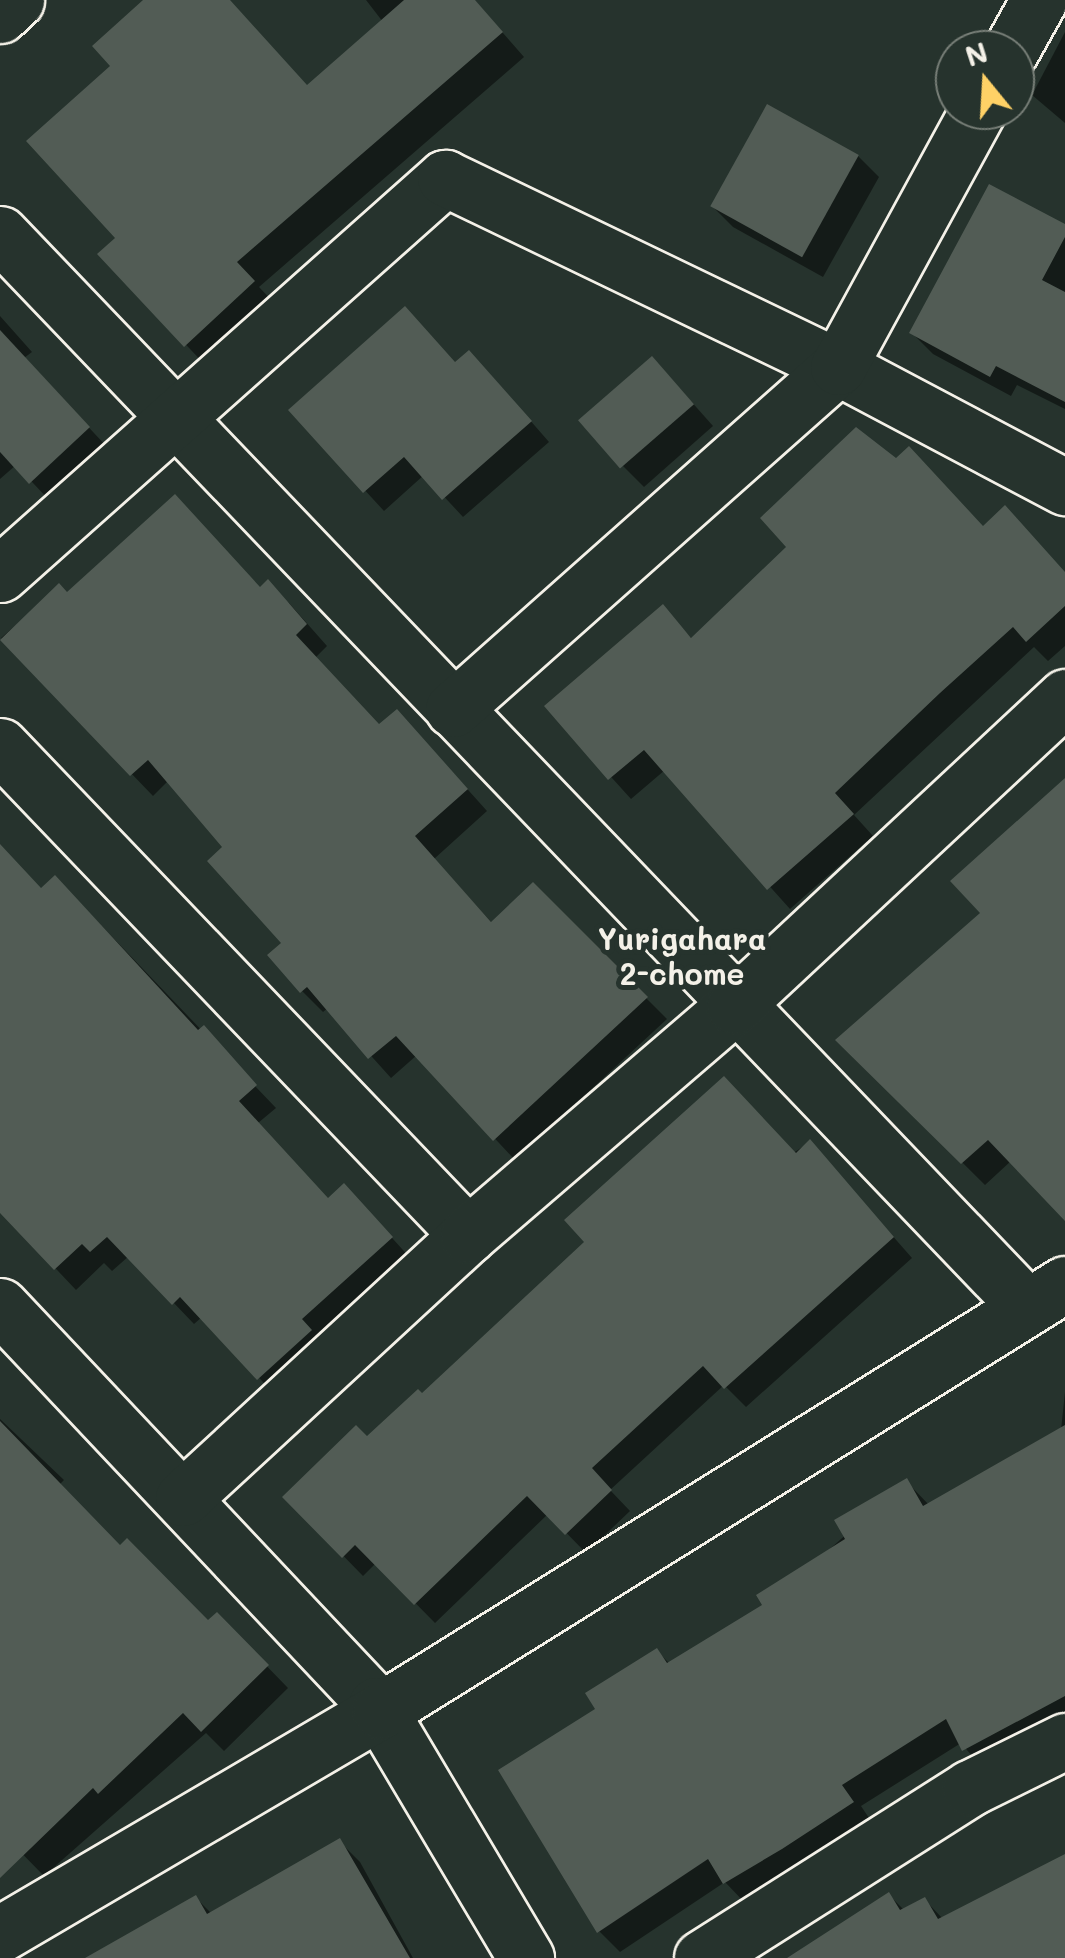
<!DOCTYPE html>
<style>
body{margin:0}
#map{position:relative;width:1065px;height:1958px;overflow:hidden;background:#26332d;font-family:Mali,sans-serif}
div>[style]{position:absolute}
.shadow>*{inset:0;background:#0007}
.building>*{inset:0;background:#525c55;transform-origin:0 0}
.roads{filter:drop-shadow(2px 0 #f4f1e8) drop-shadow(-2px 0 #f4f1e8) drop-shadow(0 2px #f4f1e8) drop-shadow(0 -2px #f4f1e8)}
.street>*{height:55px;margin:-27.5px;padding:0 27.5px;transform-origin:27.5px;border-radius:27.5px;background:#26332d}
span{translate:-50% -50%;white-space:nowrap;text-align:center;line-height:1.15;-webkit-text-stroke:10px #26332d;paint-order:stroke}
.neighbourhood-label{font-size:30px;color:#f4f1e8;font-weight:700}
.north{position:absolute;left:935px;top:30px;width:100px;height:100px;box-sizing:border-box;background:#26332d;border:2px solid #787f78;border-radius:50%;rotate:342deg;font-size:28px;font-weight:700;line-height:40px;text-align:center;color:#f4f1e8}
.north::after{content:'';display:block;margin:auto;width:35px;height:45px;background:#ffd166;clip-path:polygon(50% 0,100% 100%,50% 72%,0 100%)}
</style>
<div id="map">
<div class="shadow">
<div style="clip-path:polygon(146px 0,229px 0,308px 87px,383px 22px,366px 0,474px 0,524px 57px,259px 287px,277px 306px,209px 369px,100px 254px,118px 238px,114px 66px)"></div>
<div style="clip-path:polygon(1065px 32px,1065px 123px,1032px 95px)"></div>
<div style="clip-path:polygon(768px 107px,858px 156px,879px 177px,823px 277px,733px 227px,712px 206px)"></div>
<div style="clip-path:polygon(1065px 227px,1065px 409px,1017px 385px,1011px 396px,933px 354px,912px 333px)"></div>
<div style="clip-path:polygon(0 316px,32px 352px,24px 358px,108px 448px,50px 501px,16px 465px,0 479px)"></div>
<div style="clip-path:polygon(456px 365px,488px 372px,549px 442px,463px 517px,424px 475px,384px 511px,291px 410px)"></div>
<div style="clip-path:polygon(673px 381px,713px 426px,644px 487px,623px 466px)"></div>
<div style="clip-path:polygon(983px 528px,1065px 573px,1065px 646px,1048px 661px,1034px 647px,854px 815px,873px 836px,790px 909px,665px 770px,631px 799px,547px 706px,663px 608px,693px 640px)"></div>
<div style="clip-path:polygon(59px 587px,68px 595px,261px 590px,289px 603px,327px 646px,315px 658px,380px 727px,417px 733px,487px 811px,434px 859px,493px 924px,533px 885px,667px 1019px,515px 1160px,417px 1055px,391px 1078px,328px 1008px,323px 1012px,302px 991px,284px 943px,226px 847px,169px 780px,153px 796px,1px 638px)"></div>
<div style="clip-path:polygon(1065px 778px,1065px 1217px,1011px 1161px,985px 1185px,839px 1040px,984px 913px)"></div>
<div style="clip-path:polygon(0 845px,42px 891px,76px 899px,276px 1108px,258px 1123px,329px 1200px,365px 1208px,412px 1260px,279px 1399px,202px 1317px,194px 1324px,129px 1256px,112px 1271px,104px 1263px,76px 1290px,24px 1235px,0 1175px)"></div>
<div style="clip-path:polygon(810px 1142px,912px 1258px,746px 1407px,724px 1385px,610px 1490px,630px 1511px,586px 1553px,548px 1514px,435px 1623px,376px 1563px,363px 1576px,286px 1497px,422px 1396px)"></div>
<div style="clip-path:polygon(1065px 1392px,1065px 1730px,985px 1771px,961px 1743px,861px 1806px,873px 1824px,746px 1904px,725px 1882px,620px 1952px,599px 1931px,599px 1710px,657px 1651px,670px 1664px,766px 1606px,906px 1481px,930px 1506px,1061px 1430px)"></div>
<div style="clip-path:polygon(0 1419px,64px 1480px,59px 1485px,120px 1548px,208px 1623px,217px 1615px,288px 1688px,224px 1751px,206px 1733px,44px 1876px,0 1831px)"></div>
<div style="clip-path:polygon(339px 1841px,360px 1862px,413px 1958px,107px 1958px,196px 1898px,212px 1914px)"></div>
<div style="clip-path:polygon(1065px 1857px,1065px 1958px,799px 1958px,889px 1895px,905px 1911px,925px 1900px,943px 1919px)"></div>
</div>
<div class="building">
<div style="clip-path:polygon(143px 0,230px 0,307px 85px,404px 0,475px 0,503px 32px,237px 262px,255px 281px,184px 347px,97px 254px,115px 238px,26px 141px,110px 66px,92px 46px)"></div>
<div style="left:767px;top:104px;width:105px;height:117px;rotate:29deg"></div>
<div style="clip-path:polygon(989px 184px,1065px 224px,1065px 237px,1042px 280px,1065px 292px,1065px 402px,996px 366px,990px 377px,909px 333px)"></div>
<div style="clip-path:polygon(405px 306px,455px 362px,469px 350px,532px 421px,442px 500px,404px 457px,363px 493px,288px 410px)"></div>
<div style="clip-path:polygon(0 330px,90px 427px,29px 484px,0 452px)"></div>
<div style="left:652px;top:356px;width:64px;height:98px;rotate:49deg"></div>
<div style="clip-path:polygon(856px 427px,896px 458px,909px 446px,983px 526px,1005px 505px,1065px 572px,1065px 606px,1026px 642px,1013px 627px,940px 693px,835px 793px,854px 814px,767px 890px,644px 750px,608px 780px,544px 706px,663px 604px,691px 638px,786px 547px,760px 518px)"></div>
<div style="clip-path:polygon(175px 494px,260px 587px,268px 579px,307px 624px,296px 635px,379px 724px,397px 709px,468px 789px,415px 836px,491px 922px,533px 882px,648px 997px,493px 1141px,396px 1036px,368px 1059px,307px 987px,300px 993px,267px 955px,281px 943px,207px 861px,222px 847px,148px 760px,130px 776px,0 640px,59px 583px,67px 592px)"></div>
<div style="clip-path:polygon(1065px 778px,1065px 1221px,988px 1140px,961px 1164px,835px 1040px,980px 913px,950px 881px)"></div>
<div style="clip-path:polygon(0 844px,41px 888px,55px 875px,198px 1030px,204px 1025px,257px 1085px,239px 1101px,328px 1198px,344px 1183px,393px 1237px,302px 1319px,312px 1330px,257px 1380px,180px 1297px,172px 1305px,107px 1237px,90px 1252px,82px 1244px,54px 1270px,0 1213px)"></div>
<div style="clip-path:polygon(724px 1076px,796px 1153px,810px 1139px,894px 1237px,724px 1389px,703px 1366px,592px 1468px,612px 1490px,565px 1535px,527px 1496px,414px 1605px,355px 1545px,342px 1558px,282px 1497px,356px 1425px,367px 1436px,418px 1389px,422px 1393px,584px 1242px,564px 1220px)"></div>
<div style="clip-path:polygon(0 1421px,120px 1545px,127px 1538px,208px 1620px,217px 1612px,269px 1665px,201px 1732px,183px 1713px,98px 1794px,93px 1788px,0 1878px)"></div>
<div style="clip-path:polygon(1065px 1425px,1065px 1696px,962px 1751px,946px 1719px,842px 1785px,854px 1802px,782px 1849px,723px 1884px,708px 1859px,597px 1933px,498px 1770px,595px 1709px,585px 1693px,657px 1648px,667px 1663px,762px 1605px,756px 1595px,845px 1539px,834px 1520px,907px 1478px,923px 1506px)"></div>
<div style="clip-path:polygon(340px 1838px,410px 1958px,85px 1958px,196px 1895px,207px 1914px)"></div>
<div style="clip-path:polygon(1065px 1854px,1065px 1958px,787px 1958px,889px 1892px,900px 1910px,925px 1897px,938px 1919px)"></div>
</div>
<div class="roads">
<div class="street">
<div style="left:0;top:15px;width:22px;rotate:-43deg"></div>
<div style="left:1011px;top:50px;width:57px;rotate:-60.8deg"></div>
<div style="left:0;top:234px;width:1485px;rotate:46.25deg"></div>
<div style="left:0;top:574px;width:596px;rotate:-41.67deg"></div>
<div style="left:445px;top:178px;width:436px;rotate:25.7deg"></div>
<div style="left:838px;top:367px;width:257px;rotate:27.9deg"></div>
<div style="left:453px;top:709px;width:515px;rotate:-41.62deg"></div>
<div style="left:838px;top:367px;width:293px;rotate:-61.4deg"></div>
<div style="left:0;top:746px;width:677px;rotate:46.26deg"></div>
<div style="left:0;top:1306px;width:548px;rotate:46.7deg"></div>
<div style="left:376px;top:1705px;width:294px;rotate:59.3deg"></div>
<div style="left:183px;top:1498px;width:388px;rotate:-42.7deg"></div>
<div style="left:468px;top:1235px;width:351px;rotate:-40.7deg"></div>
<div style="left:734px;top:1006px;width:453px;rotate:-43deg"></div>
<div style="left:0;top:1934px;width:441px;rotate:-30.4deg"></div>
<div style="left:380px;top:1711px;width:807px;rotate:-31.94deg"></div>
<div style="left:702px;top:1958px;width:317px;rotate:-32.4deg"></div>
<div style="left:970px;top:1788px;width:106px;rotate:-26.3deg"></div>
</div>
</div>
<div class="neighbourhood-label">
<span style="left:682px;top:955px">Yurigahara<br>2-chome</span>
</div>
<div class="north">N</div>
</div>
